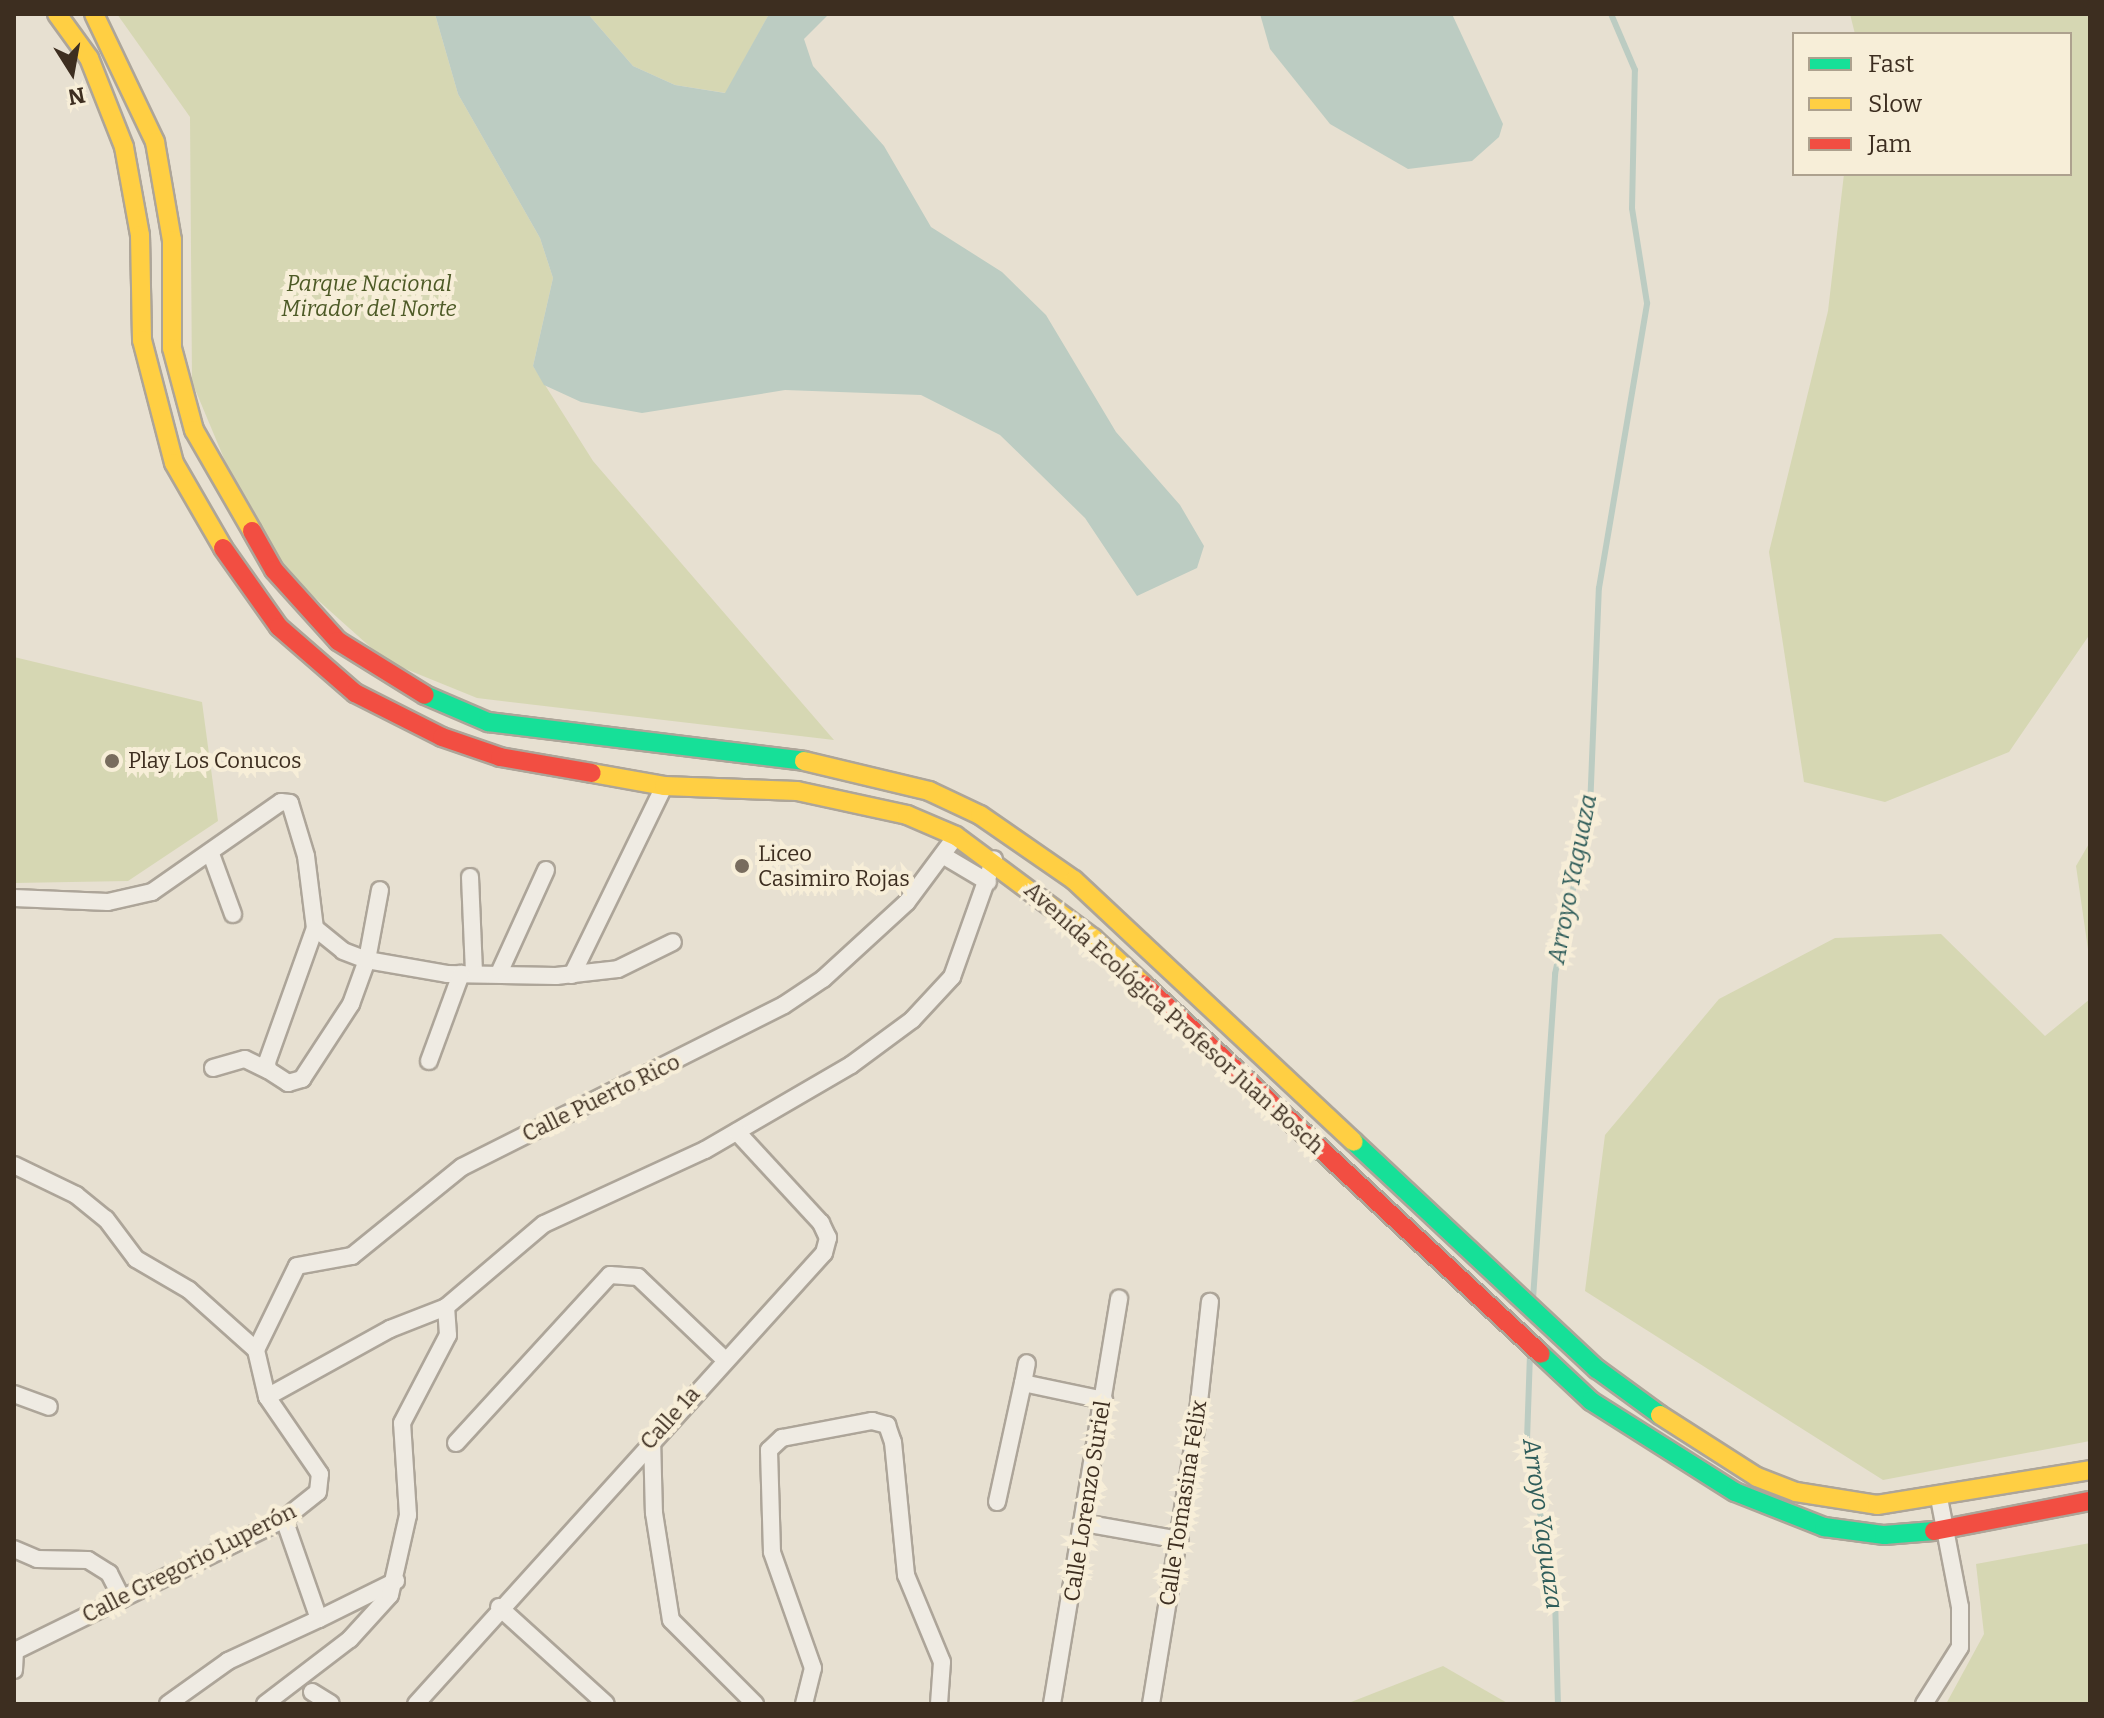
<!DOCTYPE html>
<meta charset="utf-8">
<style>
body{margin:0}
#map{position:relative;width:2104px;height:1718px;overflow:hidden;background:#e7e0d1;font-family:Bitter,serif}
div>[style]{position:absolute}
.green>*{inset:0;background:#d6d7b3}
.water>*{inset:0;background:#bcccc2}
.stream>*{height:6px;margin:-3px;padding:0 3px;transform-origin:3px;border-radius:3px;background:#bcccc2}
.roads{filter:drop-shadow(2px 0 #ada599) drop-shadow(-2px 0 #ada599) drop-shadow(0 2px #ada599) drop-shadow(0 -2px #ada599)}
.street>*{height:16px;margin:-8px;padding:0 8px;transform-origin:8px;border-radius:8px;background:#efebe3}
.fast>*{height:18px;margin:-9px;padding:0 9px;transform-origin:9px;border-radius:9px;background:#16e098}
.slow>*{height:18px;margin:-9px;padding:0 9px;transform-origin:9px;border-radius:9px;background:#ffcf43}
.jam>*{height:18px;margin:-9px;padding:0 9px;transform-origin:9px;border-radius:9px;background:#f24e42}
.dots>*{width:22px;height:22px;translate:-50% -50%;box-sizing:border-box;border:4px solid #f7eed8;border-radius:50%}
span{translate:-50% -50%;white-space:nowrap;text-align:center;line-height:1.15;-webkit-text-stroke:8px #f7eed8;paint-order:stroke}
.park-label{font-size:22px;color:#4d5a26;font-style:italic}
.poi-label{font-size:22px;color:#3d2e20}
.left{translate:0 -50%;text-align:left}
.street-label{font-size:22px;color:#3d2e20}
.water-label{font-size:24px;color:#2f5d5a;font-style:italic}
.frame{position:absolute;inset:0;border:16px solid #3d2e20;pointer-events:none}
.legend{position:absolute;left:1792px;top:32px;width:280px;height:144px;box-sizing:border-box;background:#f7eed8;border:2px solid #ada18e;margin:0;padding:10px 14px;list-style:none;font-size:24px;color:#3d2e20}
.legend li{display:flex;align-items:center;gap:16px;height:40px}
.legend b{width:40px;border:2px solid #ada18e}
.north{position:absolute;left:32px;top:32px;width:80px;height:80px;-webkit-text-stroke:6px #f7eed8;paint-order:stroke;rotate:169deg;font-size:22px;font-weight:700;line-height:32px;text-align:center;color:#3d2e20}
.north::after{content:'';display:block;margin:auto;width:28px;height:36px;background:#3d2e20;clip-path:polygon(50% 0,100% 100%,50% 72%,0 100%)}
</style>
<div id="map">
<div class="green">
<div style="clip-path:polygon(117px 14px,435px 14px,458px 94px,540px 238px,553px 278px,533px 366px,593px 461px,834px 740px,477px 698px,386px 661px,283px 569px,228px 468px,192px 382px,190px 117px)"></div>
<div style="clip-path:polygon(588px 14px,769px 14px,726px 93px,675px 85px,633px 66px)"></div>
<div style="clip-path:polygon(1850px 14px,2090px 14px,2090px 634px,2009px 752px,1885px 802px,1804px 782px,1769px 552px,1828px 311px,1844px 174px,2070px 174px,2070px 34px,1855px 34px)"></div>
<div style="clip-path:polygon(14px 657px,202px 702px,218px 821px,128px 881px,14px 883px)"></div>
<div style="clip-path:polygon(2090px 842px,2090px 963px,2076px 866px)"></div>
<div style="clip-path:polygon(1941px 934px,2045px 1036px,2090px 999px,2090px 1441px,1883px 1480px,1585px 1291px,1605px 1135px,1719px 999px,1835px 938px)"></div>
<div style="clip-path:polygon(2090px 1543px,2090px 1704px,1946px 1704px,1984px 1634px,1976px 1564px)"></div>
<div style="clip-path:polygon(1443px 1666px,1509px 1704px,1346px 1704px)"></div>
</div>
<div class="water">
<div style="clip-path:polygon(435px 14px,588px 14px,633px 66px,675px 85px,725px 93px,769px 14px,829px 14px,804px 39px,813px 66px,884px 146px,931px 227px,1002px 272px,1046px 315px,1116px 432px,1180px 505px,1204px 546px,1197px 568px,1137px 596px,1085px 518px,1000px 435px,921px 395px,785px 390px,642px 413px,581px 402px,544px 385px,533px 366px,553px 278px,540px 238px,458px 94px)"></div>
<div style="clip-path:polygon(1260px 14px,1452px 14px,1503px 124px,1499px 137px,1472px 161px,1408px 169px,1330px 124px,1270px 49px)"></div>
</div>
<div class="stream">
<div style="left:1533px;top:1299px;width:326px;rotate:-86.1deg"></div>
<div style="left:1555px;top:974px;width:169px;rotate:-78deg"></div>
<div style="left:1590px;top:809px;width:221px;rotate:-87.7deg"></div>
<div style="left:1599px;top:588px;width:289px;rotate:-80.4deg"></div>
<div style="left:1647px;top:303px;width:96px;rotate:-99deg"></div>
<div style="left:1632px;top:208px;width:138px;rotate:-88.8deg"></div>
<div style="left:1635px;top:70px;width:61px;rotate:-113.2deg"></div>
<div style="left:1530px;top:1354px;width:85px;rotate:92deg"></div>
<div style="left:1527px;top:1439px;width:161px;rotate:80deg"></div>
<div style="left:1555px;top:1598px;width:106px;rotate:88.4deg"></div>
</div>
<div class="roads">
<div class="street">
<div style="left:211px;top:854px;width:64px;rotate:69.9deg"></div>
<div style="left:944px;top:856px;width:51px;rotate:30.6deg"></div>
<div style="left:470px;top:877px;width:96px;rotate:87.6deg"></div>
<div style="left:14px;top:898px;width:94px;rotate:2.4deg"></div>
<div style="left:108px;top:902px;width:45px;rotate:-12.8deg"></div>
<div style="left:152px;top:892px;width:157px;rotate:-34.9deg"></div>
<div style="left:281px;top:802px;width:9px;rotate:6deg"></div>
<div style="left:290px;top:803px;width:55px;rotate:73.2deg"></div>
<div style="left:306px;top:856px;width:73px;rotate:82.9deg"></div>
<div style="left:315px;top:928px;width:36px;rotate:39deg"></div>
<div style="left:343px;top:951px;width:26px;rotate:21deg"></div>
<div style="left:367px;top:960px;width:81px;rotate:9.9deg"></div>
<div style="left:447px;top:974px;width:109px;rotate:1.1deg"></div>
<div style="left:556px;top:976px;width:62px;rotate:-6.4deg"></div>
<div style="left:618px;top:969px;width:61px;rotate:-26.1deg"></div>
<div style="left:315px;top:928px;width:142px;rotate:109.7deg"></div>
<div style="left:267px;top:1062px;width:8px;rotate:83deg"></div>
<div style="left:268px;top:1070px;width:24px;rotate:33deg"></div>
<div style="left:288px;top:1083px;width:15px;rotate:-16deg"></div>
<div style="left:302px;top:1079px;width:90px;rotate:-56.8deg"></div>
<div style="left:351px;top:1004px;width:47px;rotate:-70deg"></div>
<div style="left:367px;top:960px;width:71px;rotate:-79.5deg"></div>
<div style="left:500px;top:971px;width:111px;rotate:-65.5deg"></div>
<div style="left:572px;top:975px;width:210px;rotate:-64deg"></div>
<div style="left:429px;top:1061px;width:93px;rotate:-69.8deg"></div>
<div style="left:213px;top:1068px;width:33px;rotate:-16deg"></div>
<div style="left:245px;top:1059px;width:25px;rotate:26deg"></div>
<div style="left:14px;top:1165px;width:69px;rotate:25.8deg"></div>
<div style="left:76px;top:1195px;width:38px;rotate:39deg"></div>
<div style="left:106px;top:1219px;width:50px;rotate:53.1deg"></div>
<div style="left:136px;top:1259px;width:61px;rotate:30.3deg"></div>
<div style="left:189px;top:1290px;width:90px;rotate:41.8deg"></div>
<div style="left:256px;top:1350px;width:93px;rotate:-64deg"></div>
<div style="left:297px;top:1266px;width:56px;rotate:-10.3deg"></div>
<div style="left:352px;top:1256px;width:141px;rotate:-39deg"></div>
<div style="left:462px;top:1167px;width:360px;rotate:-26.7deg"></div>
<div style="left:784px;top:1005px;width:47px;rotate:-33.7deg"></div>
<div style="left:823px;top:979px;width:114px;rotate:-42.5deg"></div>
<div style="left:907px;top:902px;width:82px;rotate:-53.4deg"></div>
<div style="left:1023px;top:1383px;width:20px;rotate:-79deg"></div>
<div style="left:14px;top:1394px;width:37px;rotate:20deg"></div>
<div style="left:267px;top:1397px;width:141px;rotate:-28.9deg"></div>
<div style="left:390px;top:1329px;width:60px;rotate:-21.4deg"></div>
<div style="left:446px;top:1307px;width:128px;rotate:-40.3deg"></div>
<div style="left:544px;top:1224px;width:177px;rotate:-24.7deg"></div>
<div style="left:705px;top:1150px;width:169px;rotate:-30.2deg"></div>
<div style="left:851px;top:1065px;width:76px;rotate:-36.4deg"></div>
<div style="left:912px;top:1020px;width:59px;rotate:-47.1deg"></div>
<div style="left:952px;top:977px;width:125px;rotate:-70.4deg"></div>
<div style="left:652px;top:1438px;width:75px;rotate:88.5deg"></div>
<div style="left:654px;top:1513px;width:108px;rotate:81deg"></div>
<div style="left:671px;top:1620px;width:119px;rotate:45deg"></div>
<div style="left:456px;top:1443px;width:228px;rotate:-47.5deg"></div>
<div style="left:610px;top:1275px;width:28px;rotate:4deg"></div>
<div style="left:638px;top:1277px;width:117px;rotate:43.6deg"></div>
<div style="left:997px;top:1502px;width:122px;rotate:-77.7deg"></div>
<div style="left:1023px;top:1383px;width:83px;rotate:11.9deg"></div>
<div style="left:1084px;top:1523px;width:97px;rotate:10.1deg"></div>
<div style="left:14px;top:1549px;width:25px;rotate:23deg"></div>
<div style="left:37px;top:1559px;width:51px;rotate:1.1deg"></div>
<div style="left:88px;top:1560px;width:25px;rotate:32deg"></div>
<div style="left:109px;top:1573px;width:29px;rotate:63deg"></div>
<div style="left:499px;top:1607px;width:144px;rotate:42.2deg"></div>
<div style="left:319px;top:1619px;width:86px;rotate:-26.3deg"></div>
<div style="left:14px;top:1670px;width:19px;rotate:-87deg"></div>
<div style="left:15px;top:1651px;width:300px;rotate:-26.1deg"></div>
<div style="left:284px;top:1519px;width:43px;rotate:-38.5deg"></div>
<div style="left:318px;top:1492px;width:18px;rotate:-84deg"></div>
<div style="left:320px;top:1474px;width:93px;rotate:-124.5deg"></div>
<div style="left:267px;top:1397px;width:48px;rotate:-103.2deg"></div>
<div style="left:312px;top:1692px;width:22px;rotate:32deg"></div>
<div style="left:168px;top:1704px;width:74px;rotate:-35.6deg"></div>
<div style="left:228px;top:1661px;width:100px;rotate:-24.8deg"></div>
<div style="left:319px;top:1619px;width:106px;rotate:-109.3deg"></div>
<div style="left:265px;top:1704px;width:107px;rotate:-37.4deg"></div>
<div style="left:350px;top:1639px;width:59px;rotate:-47.7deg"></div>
<div style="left:390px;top:1595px;width:82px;rotate:-77.3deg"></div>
<div style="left:408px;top:1515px;width:92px;rotate:-93.7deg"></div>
<div style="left:402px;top:1423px;width:99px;rotate:-62.4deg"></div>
<div style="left:448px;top:1335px;width:28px;rotate:-94deg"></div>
<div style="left:416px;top:1704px;width:608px;rotate:-47.87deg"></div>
<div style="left:824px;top:1253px;width:16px;rotate:-75deg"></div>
<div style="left:828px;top:1238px;width:17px;rotate:-115deg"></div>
<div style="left:821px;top:1223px;width:124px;rotate:-132.7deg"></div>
<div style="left:804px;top:1704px;width:37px;rotate:-76deg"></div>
<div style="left:813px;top:1668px;width:123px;rotate:-109.5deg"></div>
<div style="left:772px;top:1552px;width:102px;rotate:-91.7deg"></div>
<div style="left:769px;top:1450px;width:18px;rotate:-43deg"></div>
<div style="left:782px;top:1438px;width:92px;rotate:-10.7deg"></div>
<div style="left:872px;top:1421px;width:16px;rotate:15deg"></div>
<div style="left:887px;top:1425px;width:18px;rotate:71deg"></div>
<div style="left:893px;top:1442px;width:134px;rotate:84.4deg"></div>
<div style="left:906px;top:1575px;width:94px;rotate:67.5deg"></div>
<div style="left:942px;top:1662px;width:42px;rotate:94.1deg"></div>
<div style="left:1052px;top:1704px;width:411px;rotate:-80.6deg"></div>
<div style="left:1151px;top:1704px;width:278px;rotate:-80.7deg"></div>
<div style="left:1196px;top:1430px;width:129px;rotate:-83.8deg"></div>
<div style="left:1924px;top:1704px;width:67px;rotate:-57.7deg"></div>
<div style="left:1960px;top:1647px;width:40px;rotate:-90deg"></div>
<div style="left:1960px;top:1607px;width:111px;rotate:-100.9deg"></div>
</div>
<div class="fast">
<div style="left:425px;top:695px;width:69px;rotate:23.2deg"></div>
<div style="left:488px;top:722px;width:318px;rotate:7deg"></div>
<div style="left:1354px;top:1142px;width:333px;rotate:43.1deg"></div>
<div style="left:1597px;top:1369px;width:78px;rotate:36.1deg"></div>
<div style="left:1541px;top:1354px;width:69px;rotate:43.2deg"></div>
<div style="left:1591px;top:1401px;width:170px;rotate:32.3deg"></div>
<div style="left:1735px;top:1492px;width:96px;rotate:21.5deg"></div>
<div style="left:1824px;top:1527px;width:61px;rotate:7.6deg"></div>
<div style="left:1884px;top:1535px;width:50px;rotate:-4.6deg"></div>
</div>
<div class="slow">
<div style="left:57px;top:14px;width:54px;rotate:54deg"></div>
<div style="left:89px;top:58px;width:96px;rotate:68.5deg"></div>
<div style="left:124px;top:147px;width:89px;rotate:79.7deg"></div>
<div style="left:140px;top:235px;width:105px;rotate:88.9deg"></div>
<div style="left:142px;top:340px;width:127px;rotate:75.4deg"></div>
<div style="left:174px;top:463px;width:98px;rotate:60deg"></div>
<div style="left:94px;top:14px;width:142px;rotate:64.5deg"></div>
<div style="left:155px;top:142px;width:99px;rotate:80.2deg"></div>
<div style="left:172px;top:240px;width:108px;rotate:90deg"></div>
<div style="left:172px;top:348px;width:85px;rotate:75deg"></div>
<div style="left:194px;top:430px;width:116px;rotate:60.1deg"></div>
<div style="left:804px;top:761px;width:129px;rotate:13.5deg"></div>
<div style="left:929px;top:791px;width:56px;rotate:25.2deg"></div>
<div style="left:980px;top:815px;width:114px;rotate:34.7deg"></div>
<div style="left:1074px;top:880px;width:383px;rotate:43.1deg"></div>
<div style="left:592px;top:773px;width:73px;rotate:10.2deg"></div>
<div style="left:664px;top:786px;width:133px;rotate:2.2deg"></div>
<div style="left:797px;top:791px;width:113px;rotate:12.3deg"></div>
<div style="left:907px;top:815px;width:53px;rotate:23.2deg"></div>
<div style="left:956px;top:836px;width:171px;rotate:36.7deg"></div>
<div style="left:1093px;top:938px;width:68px;rotate:42.6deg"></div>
<div style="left:1660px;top:1415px;width:115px;rotate:32.6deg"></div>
<div style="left:1757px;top:1477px;width:42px;rotate:21deg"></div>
<div style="left:1796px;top:1492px;width:82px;rotate:9.1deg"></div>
<div style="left:1877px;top:1505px;width:216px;rotate:-9.3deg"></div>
</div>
<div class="jam">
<div style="left:252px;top:531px;width:45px;rotate:60.6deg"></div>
<div style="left:274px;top:570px;width:96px;rotate:48deg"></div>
<div style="left:338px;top:641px;width:102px;rotate:31.8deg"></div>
<div style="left:223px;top:548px;width:97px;rotate:54.7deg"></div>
<div style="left:279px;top:627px;width:101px;rotate:41deg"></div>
<div style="left:355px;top:693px;width:97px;rotate:26.8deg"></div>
<div style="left:442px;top:737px;width:61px;rotate:19deg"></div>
<div style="left:500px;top:757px;width:93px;rotate:9.9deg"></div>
<div style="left:1143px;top:984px;width:543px;rotate:42.91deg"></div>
<div style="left:1934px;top:1531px;width:159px;rotate:-10.9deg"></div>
</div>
</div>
<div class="dots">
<div style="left:112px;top:761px;background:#786c5e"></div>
<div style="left:742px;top:866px;background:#786c5e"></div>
</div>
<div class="park-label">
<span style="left:369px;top:296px">Parque Nacional<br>Mirador del Norte</span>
</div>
<div class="poi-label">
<span class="left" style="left:128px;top:761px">Play Los Conucos</span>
<span class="left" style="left:758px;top:866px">Liceo<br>Casimiro Rojas</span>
</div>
<div class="street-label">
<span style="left:1174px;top:1018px;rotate:42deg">Avenida Ecológica Profesor Juan Bosch</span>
<span style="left:601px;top:1098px;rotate:-26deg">Calle Puerto Rico</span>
<span style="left:670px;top:1418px;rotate:-48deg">Calle 1a</span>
<span style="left:1087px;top:1501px;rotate:-81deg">Calle Lorenzo Suriel</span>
<span style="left:1183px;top:1503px;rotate:-81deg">Calle Tomasina Félix</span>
<span style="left:189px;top:1563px;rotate:-27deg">Calle Gregorio Luperón</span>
</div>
<div class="water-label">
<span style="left:1573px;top:879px;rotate:-79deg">Arroyo Yaguaza</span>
<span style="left:1542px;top:1524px;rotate:82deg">Arroyo Yaguaza</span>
</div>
<div class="frame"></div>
<ul class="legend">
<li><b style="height:10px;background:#16e098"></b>Fast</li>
<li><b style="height:10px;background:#ffcf43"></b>Slow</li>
<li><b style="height:10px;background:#f24e42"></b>Jam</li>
</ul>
<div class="north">N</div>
</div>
